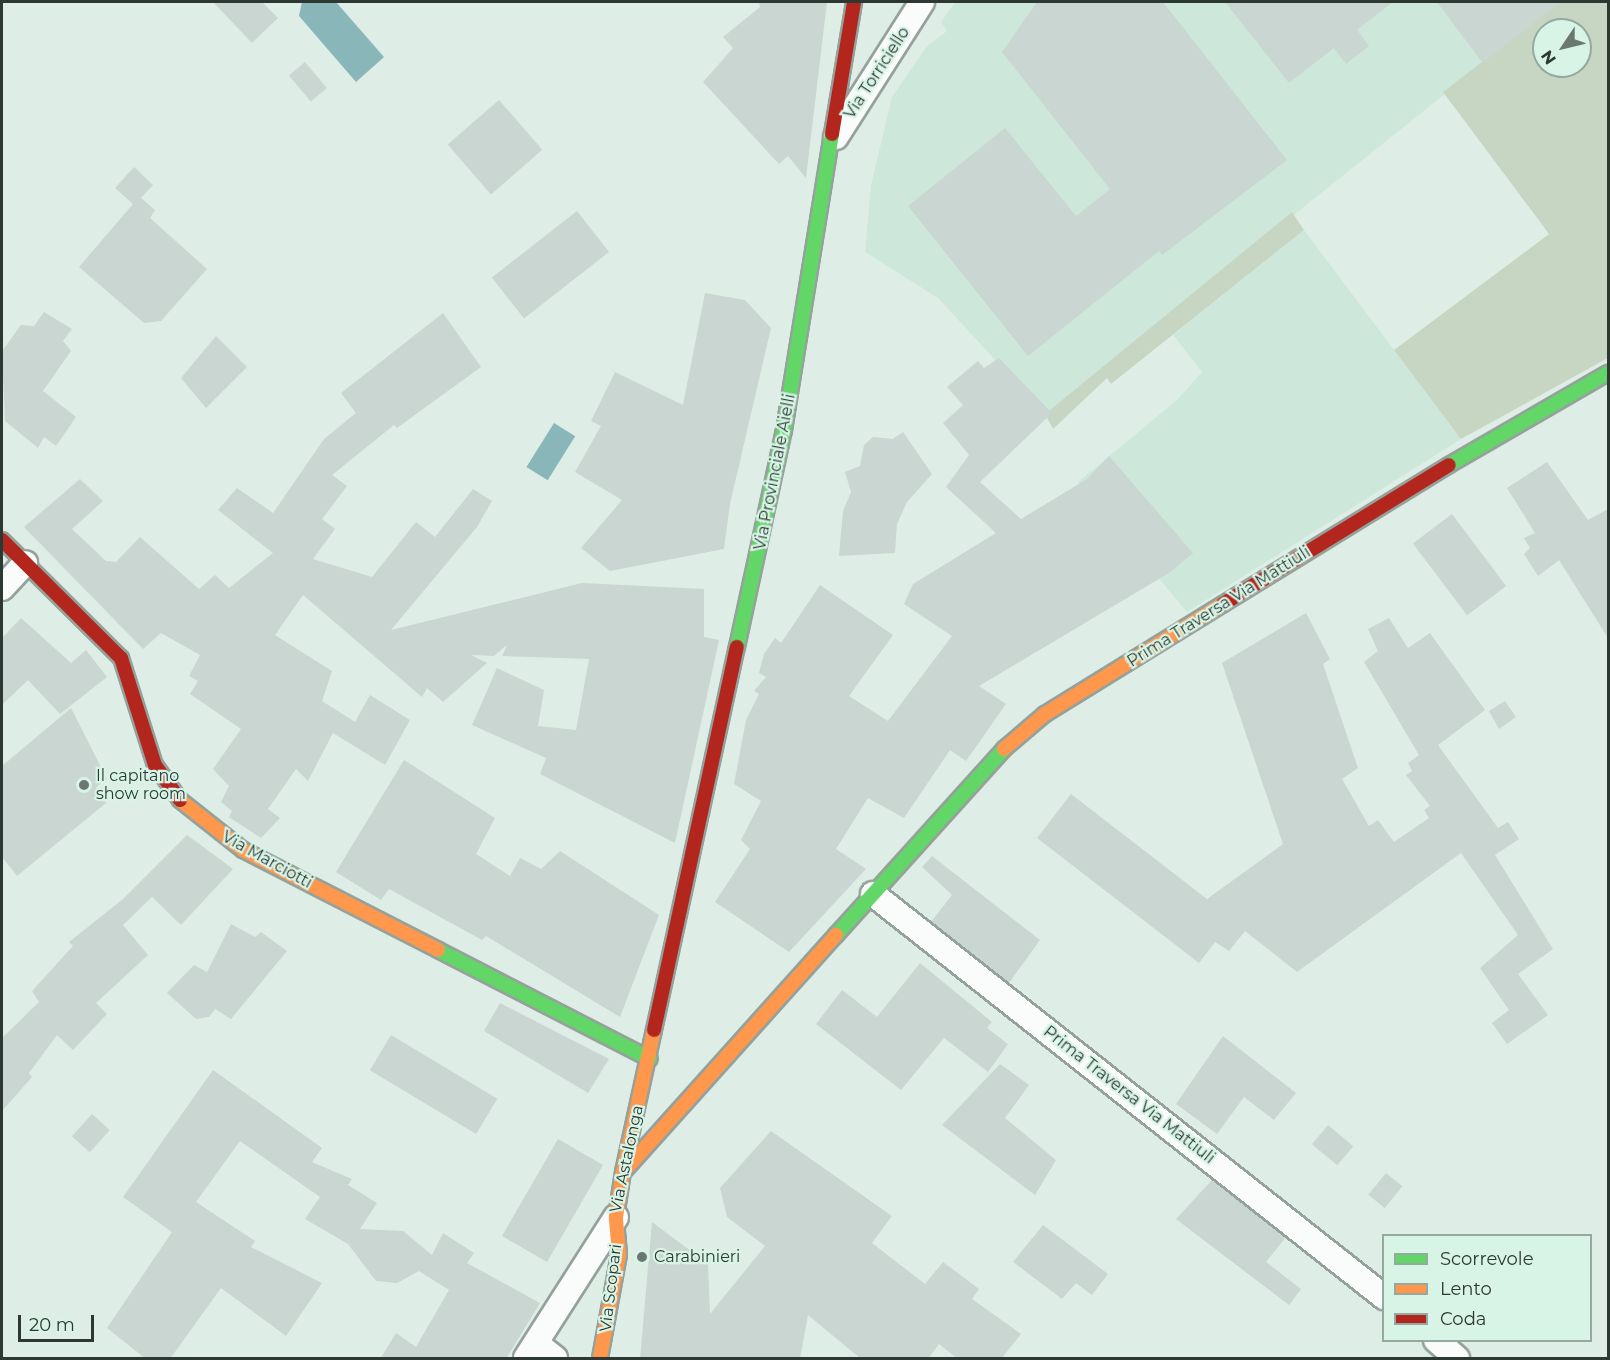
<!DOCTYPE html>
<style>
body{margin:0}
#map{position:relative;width:1610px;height:1360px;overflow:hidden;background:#deeee6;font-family:Montserrat,sans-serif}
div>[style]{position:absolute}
.built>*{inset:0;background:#cde8db}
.green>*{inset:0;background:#c7d6c3}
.water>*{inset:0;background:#89b7b9;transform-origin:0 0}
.building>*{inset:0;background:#c9d6d1;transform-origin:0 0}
.roads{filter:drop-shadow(2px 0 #95a19b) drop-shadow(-2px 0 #95a19b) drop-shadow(0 2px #95a19b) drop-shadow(0 -2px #95a19b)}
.street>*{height:24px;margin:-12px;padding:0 12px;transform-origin:12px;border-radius:12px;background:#fafcfb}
.fast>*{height:14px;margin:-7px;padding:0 7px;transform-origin:7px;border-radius:7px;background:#63d668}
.slow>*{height:14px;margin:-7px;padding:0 7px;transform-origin:7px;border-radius:7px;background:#ff974d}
.jam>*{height:14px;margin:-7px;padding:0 7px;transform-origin:7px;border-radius:7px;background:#b3261e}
.dots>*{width:16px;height:16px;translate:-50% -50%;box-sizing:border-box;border:3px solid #d8f4e7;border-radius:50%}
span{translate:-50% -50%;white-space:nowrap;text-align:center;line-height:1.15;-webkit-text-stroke:4.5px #d8f4e7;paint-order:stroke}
.street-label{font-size:16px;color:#2d3833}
.poi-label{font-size:16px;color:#2d3833}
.left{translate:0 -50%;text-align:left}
.frame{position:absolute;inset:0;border:3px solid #2d3833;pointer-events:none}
.legend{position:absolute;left:1382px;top:1234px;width:210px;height:108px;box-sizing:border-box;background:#d8f4e7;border:2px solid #94a99f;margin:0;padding:8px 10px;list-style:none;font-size:18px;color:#2d3833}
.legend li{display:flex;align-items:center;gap:12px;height:30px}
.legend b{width:30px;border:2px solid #94a99f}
.north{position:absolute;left:1532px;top:18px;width:60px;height:60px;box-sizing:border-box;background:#d8f4e7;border:2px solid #94a99f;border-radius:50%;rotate:235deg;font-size:16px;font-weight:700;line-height:24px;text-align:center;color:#2d3833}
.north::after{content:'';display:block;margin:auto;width:21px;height:27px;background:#6b7872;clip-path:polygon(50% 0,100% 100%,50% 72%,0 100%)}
.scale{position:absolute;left:18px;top:1315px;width:76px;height:27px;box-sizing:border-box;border:3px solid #2d3833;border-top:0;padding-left:8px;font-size:18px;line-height:21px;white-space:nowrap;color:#2d3833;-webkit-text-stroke:4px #d8f4e7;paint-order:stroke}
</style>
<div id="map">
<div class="built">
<div style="clip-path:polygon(955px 2px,1560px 2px,1045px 414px,938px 298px,865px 252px,871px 185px,892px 97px,927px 46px,947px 31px,941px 22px)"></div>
<div style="clip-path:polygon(1304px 230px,1461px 439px,1187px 612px,1078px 482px,1177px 400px,1202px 372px,1173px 335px)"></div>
</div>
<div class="green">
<div style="clip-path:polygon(evenodd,1560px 2px,1608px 2px,1608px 358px,1461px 439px,1394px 350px,1549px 234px,1443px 92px,1560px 2px,1544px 30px,1580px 30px,1580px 66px,1544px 66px,1544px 30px)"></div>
<div style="clip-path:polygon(1292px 212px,1304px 230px,1111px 384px,1107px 378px,1053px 429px,1045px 414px)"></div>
</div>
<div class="water">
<div style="clip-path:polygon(302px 2px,336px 2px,384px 57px,356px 82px,299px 16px)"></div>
<div style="left:554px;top:423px;width:25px;height:52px;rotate:32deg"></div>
</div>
<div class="building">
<div style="clip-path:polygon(213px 2px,262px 2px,278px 18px,252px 43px)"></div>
<div style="clip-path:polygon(759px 2px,827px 2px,806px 178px,788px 156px,779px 164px,703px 82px,733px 48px,723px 37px,760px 7px)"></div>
<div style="clip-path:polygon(1037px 2px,1163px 2px,1287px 160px,1162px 255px,1159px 251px,1028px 356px,908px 206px,1005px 128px,1076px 216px,1110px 189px,1002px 52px)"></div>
<div style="clip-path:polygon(1225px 2px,1393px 2px,1357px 30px,1369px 46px,1346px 64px,1334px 48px,1289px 83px)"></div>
<div style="clip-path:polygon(1437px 2px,1561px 2px,1482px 62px)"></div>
<div style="left:305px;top:62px;width:34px;height:21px;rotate:50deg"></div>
<div style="left:499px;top:100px;width:66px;height:68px;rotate:49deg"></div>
<div style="clip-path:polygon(134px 167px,153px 185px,141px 198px,155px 210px,150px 218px,207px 269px,161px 321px,144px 323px,79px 267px,133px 204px,115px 188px)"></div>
<div style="left:577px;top:211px;width:52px;height:108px;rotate:52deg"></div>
<div style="clip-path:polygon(705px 293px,745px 300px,771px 328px,730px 504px,724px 549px,610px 571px,581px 548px,622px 500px,575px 472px,601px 426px,591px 421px,615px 372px,683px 405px)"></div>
<div style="clip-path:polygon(44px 312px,72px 329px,63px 341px,71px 351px,43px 391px,76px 417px,56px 446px,44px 437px,38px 448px,5px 421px,2px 351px,21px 325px,34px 326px)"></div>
<div style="clip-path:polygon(443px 313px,481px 367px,397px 428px,394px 425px,332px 475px,347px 486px,322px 519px,335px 529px,313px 559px,372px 577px,416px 522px,435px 537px,473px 489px,492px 501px,477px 527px,391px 630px,582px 583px,704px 589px,704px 637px,719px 640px,675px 843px,540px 774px,546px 758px,472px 725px,497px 668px,544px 690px,538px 726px,576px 730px,589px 659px,502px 656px,507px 645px,494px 656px,471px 655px,487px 663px,443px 702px,427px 688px,422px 697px,303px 595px,275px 635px,332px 671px,322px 701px,355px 722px,370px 695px,410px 720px,385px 765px,333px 733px,308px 781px,296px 769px,268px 809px,280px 818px,261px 838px,229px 817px,232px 811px,221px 802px,229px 786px,213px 769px,241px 729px,190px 694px,198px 681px,189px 676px,200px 655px,161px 633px,143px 649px,24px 527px,80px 479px,103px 501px,72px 529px,106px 561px,116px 562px,140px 537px,199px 589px,215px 575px,229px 588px,273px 553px,218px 510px,237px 488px,273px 513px,324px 439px,356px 413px,341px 393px)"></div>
<div style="clip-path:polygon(216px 336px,247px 367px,206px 408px,181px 378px)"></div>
<div style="clip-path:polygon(999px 358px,1052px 413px,980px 482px,1021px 519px,1087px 479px,1109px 456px,1193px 553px,1169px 573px,979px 686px,1006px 704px,966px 761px,950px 750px,904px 818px,868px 798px,836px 849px,866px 869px,789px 952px,715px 902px,750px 849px,741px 840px,761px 801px,734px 784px,746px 720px,759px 694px,754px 691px,766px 677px,759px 673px,764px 654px,775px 638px,781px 643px,820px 585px,893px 635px,849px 696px,888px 721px,952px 636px,904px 604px,913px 584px,996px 533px,946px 487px,969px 455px,943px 423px,963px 405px,947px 387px,978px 361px,984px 368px)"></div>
<div style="clip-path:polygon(903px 432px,932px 474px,907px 502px,897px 524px,895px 553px,839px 556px,843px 511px,851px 492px,845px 472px,860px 466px,864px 445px,873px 437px,893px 439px)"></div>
<div style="clip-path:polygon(1547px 462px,1588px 520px,1608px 509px,1608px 638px,1559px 560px,1538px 576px,1524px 554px,1530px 548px,1524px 538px,1535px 533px,1507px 488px)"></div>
<div style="left:1452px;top:514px;width:90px;height:49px;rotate:53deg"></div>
<div style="clip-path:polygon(1306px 613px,1330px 659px,1323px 664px,1358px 768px,1342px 779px,1369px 826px,1378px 820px,1394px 842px,1429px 818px,1424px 810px,1430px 806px,1406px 775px,1412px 771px,1408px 763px,1419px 755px,1364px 662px,1378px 651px,1368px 629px,1389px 618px,1408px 648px,1430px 633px,1485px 710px,1438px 745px,1498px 828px,1508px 822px,1519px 839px,1495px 855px,1553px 949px,1518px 974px,1548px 1015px,1507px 1044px,1492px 1023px,1509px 1010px,1480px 968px,1518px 935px,1461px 853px,1297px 972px,1245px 931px,1229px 951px,1215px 942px,1199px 963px,1037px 838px,1071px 794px,1207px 899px,1283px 844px,1222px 663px)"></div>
<div style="clip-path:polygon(21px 618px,71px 663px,86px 650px,107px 677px,60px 714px,28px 680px,2px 705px,2px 638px)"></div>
<div style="clip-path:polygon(1505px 701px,1516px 717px,1499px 729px,1489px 711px)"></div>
<div style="clip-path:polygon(71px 708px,107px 779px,96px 787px,106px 803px,17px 876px,2px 857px,2px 766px)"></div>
<div style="clip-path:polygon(404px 760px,495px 818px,476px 854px,510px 876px,520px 858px,541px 869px,560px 851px,659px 915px,620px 1017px,486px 936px,482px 940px,389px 889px,381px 900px,336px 872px)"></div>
<div style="clip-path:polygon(187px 835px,233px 869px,181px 925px,152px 897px,123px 925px,148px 955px,96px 1003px,107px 1014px,73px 1050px,57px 1035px,29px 1073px,32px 1077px,2px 1111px,2px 1038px,39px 1002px,32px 991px,73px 946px,69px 942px,123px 899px)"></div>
<div style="clip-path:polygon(932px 856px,1040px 940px,1009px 983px,931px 922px,952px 895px,922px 867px)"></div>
<div style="clip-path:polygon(231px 924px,255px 937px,261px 932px,287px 951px,231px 1019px,215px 1009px,209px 1017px,196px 1019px,167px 993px,194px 965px,207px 972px)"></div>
<div style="clip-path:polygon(920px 963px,992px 1022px,987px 1028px,1008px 1044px,988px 1072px,944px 1038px,901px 1090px,816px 1024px,842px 990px,877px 1017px)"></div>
<div style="clip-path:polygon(500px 1003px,609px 1059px,588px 1093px,484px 1031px)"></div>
<div style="left:391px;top:1035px;width:124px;height:41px;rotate:31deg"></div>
<div style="clip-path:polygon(1223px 1036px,1296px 1093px,1274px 1120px,1244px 1097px,1217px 1134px,1176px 1104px)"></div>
<div style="clip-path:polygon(1000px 1064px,1029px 1085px,1005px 1118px,1056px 1160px,1035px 1195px,942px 1125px)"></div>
<div style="clip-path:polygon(213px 1070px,322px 1148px,312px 1162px,352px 1179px,348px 1185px,377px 1203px,360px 1229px,403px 1231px,432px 1255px,443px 1233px,474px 1253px,467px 1263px,540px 1303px,506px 1359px,380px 1359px,396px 1333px,416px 1347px,449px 1290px,419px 1271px,397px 1283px,376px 1281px,348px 1244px,305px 1219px,320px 1197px,240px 1141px,196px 1202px,255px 1241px,251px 1247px,322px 1283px,286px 1336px,221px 1288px,170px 1359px,146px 1359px,107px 1328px,172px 1232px,123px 1197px)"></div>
<div style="left:92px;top:1114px;width:24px;height:30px;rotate:42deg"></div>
<div style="left:1328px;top:1125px;width:33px;height:25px;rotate:40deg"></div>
<div style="clip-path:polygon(771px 1131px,892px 1216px,872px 1243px,925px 1284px,943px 1262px,979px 1289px,972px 1299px,1021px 1334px,1001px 1359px,958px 1359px,939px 1344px,928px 1359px,861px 1359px,808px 1315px,800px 1359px,640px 1359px,652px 1222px,708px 1264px,710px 1314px,765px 1246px,727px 1217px,720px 1188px)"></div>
<div style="left:558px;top:1139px;width:52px;height:112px;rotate:30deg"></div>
<div style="left:1386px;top:1173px;width:21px;height:28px;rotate:39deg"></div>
<div style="clip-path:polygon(1212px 1180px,1286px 1237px,1266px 1262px,1301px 1289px,1289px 1305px,1176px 1219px)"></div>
<div style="clip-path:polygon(1043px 1225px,1108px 1274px,1092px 1295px,1076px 1283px,1062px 1299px,1013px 1262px)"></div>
</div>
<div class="roads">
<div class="street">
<div style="left:836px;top:137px;width:160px;rotate:-57.5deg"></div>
<div style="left:2px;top:588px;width:34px;rotate:-47deg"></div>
<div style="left:873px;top:894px;width:651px;rotate:38.26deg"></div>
<div style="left:1436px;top:1340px;width:28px;rotate:41deg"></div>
<div style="left:537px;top:1344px;width:23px;rotate:38deg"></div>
<div style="left:526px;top:1358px;width:167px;rotate:-57.4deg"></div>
</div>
<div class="fast">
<div style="left:1449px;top:465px;width:184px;rotate:-30.1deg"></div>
<div style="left:737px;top:647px;width:222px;rotate:-77.8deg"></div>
<div style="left:784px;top:430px;width:300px;rotate:-80.8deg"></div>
<div style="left:836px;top:935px;width:251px;rotate:-47.9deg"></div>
<div style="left:438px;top:950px;width:238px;rotate:27.2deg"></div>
</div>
<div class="slow">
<div style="left:1004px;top:749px;width:54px;rotate:-40.5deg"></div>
<div style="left:1045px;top:714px;width:209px;rotate:-31.7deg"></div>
<div style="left:180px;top:800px;width:80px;rotate:38.4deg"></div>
<div style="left:243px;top:850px;width:219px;rotate:27.1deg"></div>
<div style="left:625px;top:1170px;width:316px;rotate:-48.1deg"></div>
<div style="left:600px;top:1358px;width:106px;rotate:-79.6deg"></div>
<div style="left:619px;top:1254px;width:37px;rotate:-95deg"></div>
<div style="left:616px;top:1217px;width:46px;rotate:-81.2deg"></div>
<div style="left:623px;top:1172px;width:145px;rotate:-77.7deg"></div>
</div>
<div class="jam">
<div style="left:832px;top:134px;width:134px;rotate:-80.5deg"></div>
<div style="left:2px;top:540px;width:168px;rotate:44.8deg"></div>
<div style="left:121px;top:658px;width:112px;rotate:72.4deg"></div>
<div style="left:155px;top:765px;width:43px;rotate:54.5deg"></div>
<div style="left:1223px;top:604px;width:265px;rotate:-31.6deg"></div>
<div style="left:654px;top:1030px;width:392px;rotate:-77.8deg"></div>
</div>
</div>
<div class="dots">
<div style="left:84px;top:785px;background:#6b7872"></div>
<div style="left:642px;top:1257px;background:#6b7872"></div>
</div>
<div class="street-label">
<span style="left:877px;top:73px;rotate:-57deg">Via Torriciello</span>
<span style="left:775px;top:472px;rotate:-79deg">Via Provinciale Aielli</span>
<span style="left:1219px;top:607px;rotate:-32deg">Prima Traversa Via Mattiuli</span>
<span style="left:267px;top:860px;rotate:29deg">Via Marciotti</span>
<span style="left:1129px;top:1095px;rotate:38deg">Prima Traversa Via Mattiuli</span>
<span style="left:627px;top:1159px;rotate:-78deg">Via Astalonga</span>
<span style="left:611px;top:1288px;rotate:-83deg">Via Scopari</span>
</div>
<div class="poi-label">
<span class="left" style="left:96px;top:785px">Il capitano<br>show room</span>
<span class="left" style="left:654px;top:1257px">Carabinieri</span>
</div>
<div class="frame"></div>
<ul class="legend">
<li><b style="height:8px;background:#63d668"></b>Scorrevole</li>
<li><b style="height:8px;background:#ff974d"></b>Lento</li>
<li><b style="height:8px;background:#b3261e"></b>Coda</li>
</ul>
<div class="north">N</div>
<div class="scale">20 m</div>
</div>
